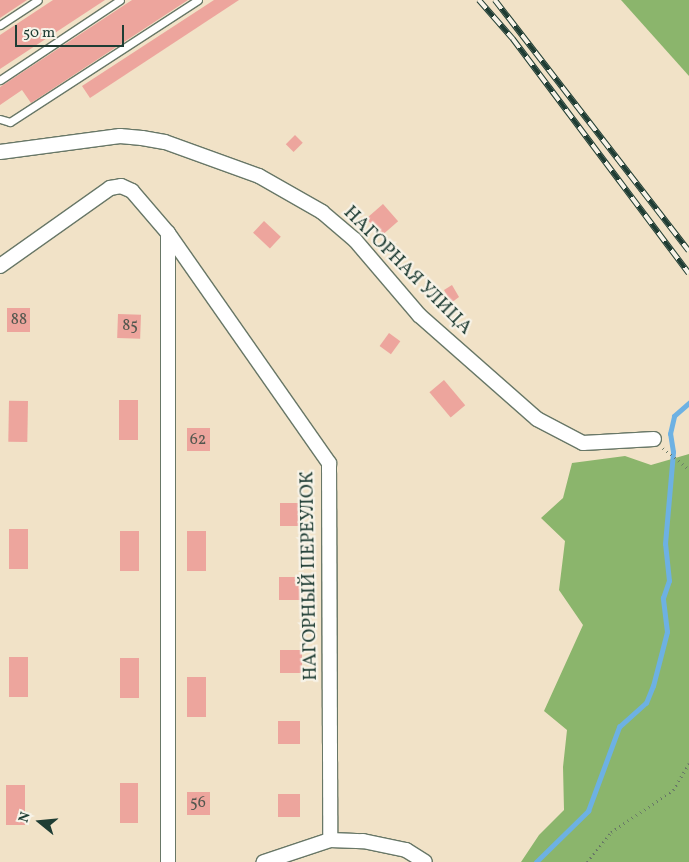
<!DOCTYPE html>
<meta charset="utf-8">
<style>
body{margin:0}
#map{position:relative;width:689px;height:862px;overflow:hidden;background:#f1e2c7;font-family:Vollkorn,serif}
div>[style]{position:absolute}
.forest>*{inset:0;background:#8bb56c}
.stream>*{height:4.5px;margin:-2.25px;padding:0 2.25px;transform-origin:2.25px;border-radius:2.25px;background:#6db1e3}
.building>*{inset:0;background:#eda59d;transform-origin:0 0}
.path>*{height:2.5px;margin-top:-1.25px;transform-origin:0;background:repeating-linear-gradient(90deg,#687767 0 1px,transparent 0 5px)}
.roads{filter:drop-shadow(1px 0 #687767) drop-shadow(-1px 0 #687767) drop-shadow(0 1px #687767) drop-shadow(0 -1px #687767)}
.service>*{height:7px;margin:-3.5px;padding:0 3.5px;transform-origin:3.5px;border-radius:3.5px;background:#fff}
.minor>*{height:14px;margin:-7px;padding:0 7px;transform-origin:7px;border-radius:7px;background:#fff}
.rail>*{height:5.5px;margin-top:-2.75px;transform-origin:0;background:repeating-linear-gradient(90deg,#f7f3e8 0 11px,#1f3d34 0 22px);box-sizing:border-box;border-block:1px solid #1f3d34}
span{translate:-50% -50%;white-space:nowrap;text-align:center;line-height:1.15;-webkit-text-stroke:4.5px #f7f3e8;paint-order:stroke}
.number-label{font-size:16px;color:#52574e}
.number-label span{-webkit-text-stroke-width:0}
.street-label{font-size:19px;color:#1f3d34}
.north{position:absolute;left:15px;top:797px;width:50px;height:50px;-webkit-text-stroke:4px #f7f3e8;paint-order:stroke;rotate:287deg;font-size:14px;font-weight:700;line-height:20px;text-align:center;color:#1f3d34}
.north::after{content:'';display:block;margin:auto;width:18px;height:22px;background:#1f3d34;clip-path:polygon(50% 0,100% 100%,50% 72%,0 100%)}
.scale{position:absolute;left:15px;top:25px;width:109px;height:22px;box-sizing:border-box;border:2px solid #1f3d34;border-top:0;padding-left:6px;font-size:15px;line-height:18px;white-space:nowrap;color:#1f3d34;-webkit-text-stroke:4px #f7f3e8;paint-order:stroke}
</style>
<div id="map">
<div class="forest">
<div style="clip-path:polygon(621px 0,689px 0,689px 76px)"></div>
<div style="clip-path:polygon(689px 454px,689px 862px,521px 862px,539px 835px,564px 810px,563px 767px,567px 730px,544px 711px,583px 625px,559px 590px,565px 541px,541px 518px,563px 498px,572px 463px,625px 456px,651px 465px)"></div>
</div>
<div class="stream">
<div style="left:536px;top:862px;width:73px;rotate:-44.4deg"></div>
<div style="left:588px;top:811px;width:90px;rotate:-69.7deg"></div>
<div style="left:619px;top:727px;width:36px;rotate:-42deg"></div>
<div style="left:646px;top:703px;width:18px;rotate:-68deg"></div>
<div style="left:653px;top:686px;width:56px;rotate:-75.5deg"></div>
<div style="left:667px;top:632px;width:34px;rotate:-97deg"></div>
<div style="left:663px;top:598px;width:18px;rotate:-71deg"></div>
<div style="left:669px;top:581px;width:37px;rotate:-96deg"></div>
<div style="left:665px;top:544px;width:92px;rotate:-85deg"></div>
<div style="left:673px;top:452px;width:18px;rotate:-99deg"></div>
<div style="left:670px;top:434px;width:18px;rotate:-77deg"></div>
<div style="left:674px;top:416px;width:20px;rotate:-41deg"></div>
</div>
<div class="building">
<div style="clip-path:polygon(0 0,27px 0,0 18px)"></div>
<div style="clip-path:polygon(53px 0,105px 0,0 69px,0 35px)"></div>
<div style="clip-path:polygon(132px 0,188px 0,31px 103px,22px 90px,0 105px,0 87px)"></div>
<div style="clip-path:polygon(214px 0,239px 0,90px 98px,82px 86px)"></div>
<div style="left:295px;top:135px;width:11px;height:13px;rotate:45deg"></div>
<div style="left:383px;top:204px;width:23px;height:22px;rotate:49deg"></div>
<div style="left:264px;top:221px;width:23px;height:16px;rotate:43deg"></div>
<div style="clip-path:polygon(452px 285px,459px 297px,451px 303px,444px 290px)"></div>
<div style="left:7px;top:308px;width:23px;height:24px"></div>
<div style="left:118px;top:314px;width:23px;height:24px;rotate:2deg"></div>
<div style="left:389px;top:333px;width:14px;height:16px;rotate:36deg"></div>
<div style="left:444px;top:380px;width:33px;height:19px;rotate:50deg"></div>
<div style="left:119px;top:400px;width:19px;height:40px"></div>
<div style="left:28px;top:401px;width:41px;height:19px;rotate:91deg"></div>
<div style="left:187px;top:428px;width:23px;height:23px"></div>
<div style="left:280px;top:503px;width:22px;height:23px"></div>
<div style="left:9px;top:529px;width:19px;height:40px"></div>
<div style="left:120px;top:531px;width:19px;height:40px"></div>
<div style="left:187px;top:531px;width:19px;height:40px"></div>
<div style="left:279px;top:577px;width:22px;height:23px"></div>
<div style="left:280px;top:650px;width:22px;height:23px"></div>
<div style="left:9px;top:657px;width:19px;height:40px"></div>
<div style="left:120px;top:658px;width:19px;height:40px"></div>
<div style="left:187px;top:677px;width:19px;height:40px"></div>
<div style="left:278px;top:721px;width:22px;height:23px"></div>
<div style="left:120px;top:783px;width:18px;height:40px"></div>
<div style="left:6px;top:785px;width:19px;height:40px"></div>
<div style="left:187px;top:792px;width:23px;height:23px"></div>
<div style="left:278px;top:794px;width:22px;height:23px"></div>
</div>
<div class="path">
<div style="left:663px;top:448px;width:33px;rotate:39deg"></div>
<div style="left:587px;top:862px;width:38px;rotate:-51deg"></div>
<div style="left:611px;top:832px;width:75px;rotate:-34.1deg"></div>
<div style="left:673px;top:790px;width:31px;rotate:-59deg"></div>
</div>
<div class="roads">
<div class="service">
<div style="left:0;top:25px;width:45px;rotate:-33.3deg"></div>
<div style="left:0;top:80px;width:144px;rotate:-33.7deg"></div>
<div style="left:0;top:119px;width:10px;rotate:17deg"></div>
<div style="left:10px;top:122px;width:224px;rotate:-33deg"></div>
</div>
<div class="minor">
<div style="left:0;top:152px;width:121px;rotate:-7.6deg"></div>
<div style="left:120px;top:136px;width:22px;rotate:5deg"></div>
<div style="left:142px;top:138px;width:23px;rotate:10deg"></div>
<div style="left:165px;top:142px;width:100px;rotate:19.9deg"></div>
<div style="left:259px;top:176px;width:73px;rotate:29.7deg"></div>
<div style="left:322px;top:212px;width:43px;rotate:40.3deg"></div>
<div style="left:355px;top:240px;width:99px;rotate:49.5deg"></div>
<div style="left:419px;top:315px;width:157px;rotate:41.4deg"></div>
<div style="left:537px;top:419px;width:52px;rotate:27.6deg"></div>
<div style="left:583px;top:443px;width:71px;rotate:-3.2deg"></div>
<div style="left:0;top:266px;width:135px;rotate:-35.3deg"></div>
<div style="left:110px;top:188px;width:11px;rotate:-10deg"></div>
<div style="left:121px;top:186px;width:12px;rotate:24deg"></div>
<div style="left:132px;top:191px;width:55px;rotate:49.4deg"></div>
<div style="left:168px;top:233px;width:281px;rotate:55deg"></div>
<div style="left:329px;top:463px;width:377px;rotate:89.8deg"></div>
<div style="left:330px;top:840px;width:70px;rotate:161.6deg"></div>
<div style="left:330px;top:840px;width:33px;rotate:2deg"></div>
<div style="left:363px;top:841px;width:44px;rotate:11.8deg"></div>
<div style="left:406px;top:850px;width:22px;rotate:32deg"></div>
<div style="left:168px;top:862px;width:629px;rotate:-90deg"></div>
</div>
</div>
<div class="rail">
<div style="left:479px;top:0;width:52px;rotate:48.9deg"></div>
<div style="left:513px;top:39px;width:293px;rotate:53.1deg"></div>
<div style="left:495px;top:0;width:317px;rotate:52.3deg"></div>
</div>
<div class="number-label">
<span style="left:19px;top:320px">88</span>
<span style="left:130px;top:326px">85</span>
<span style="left:198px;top:440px">62</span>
<span style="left:198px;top:803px">56</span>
</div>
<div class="street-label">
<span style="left:407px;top:271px;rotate:45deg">НАГОРНАЯ УЛИЦА</span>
<span style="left:310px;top:576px;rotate:-91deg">НАГОРНЫЙ ПЕРЕУЛОК</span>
</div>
<div class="north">N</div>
<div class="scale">50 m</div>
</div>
